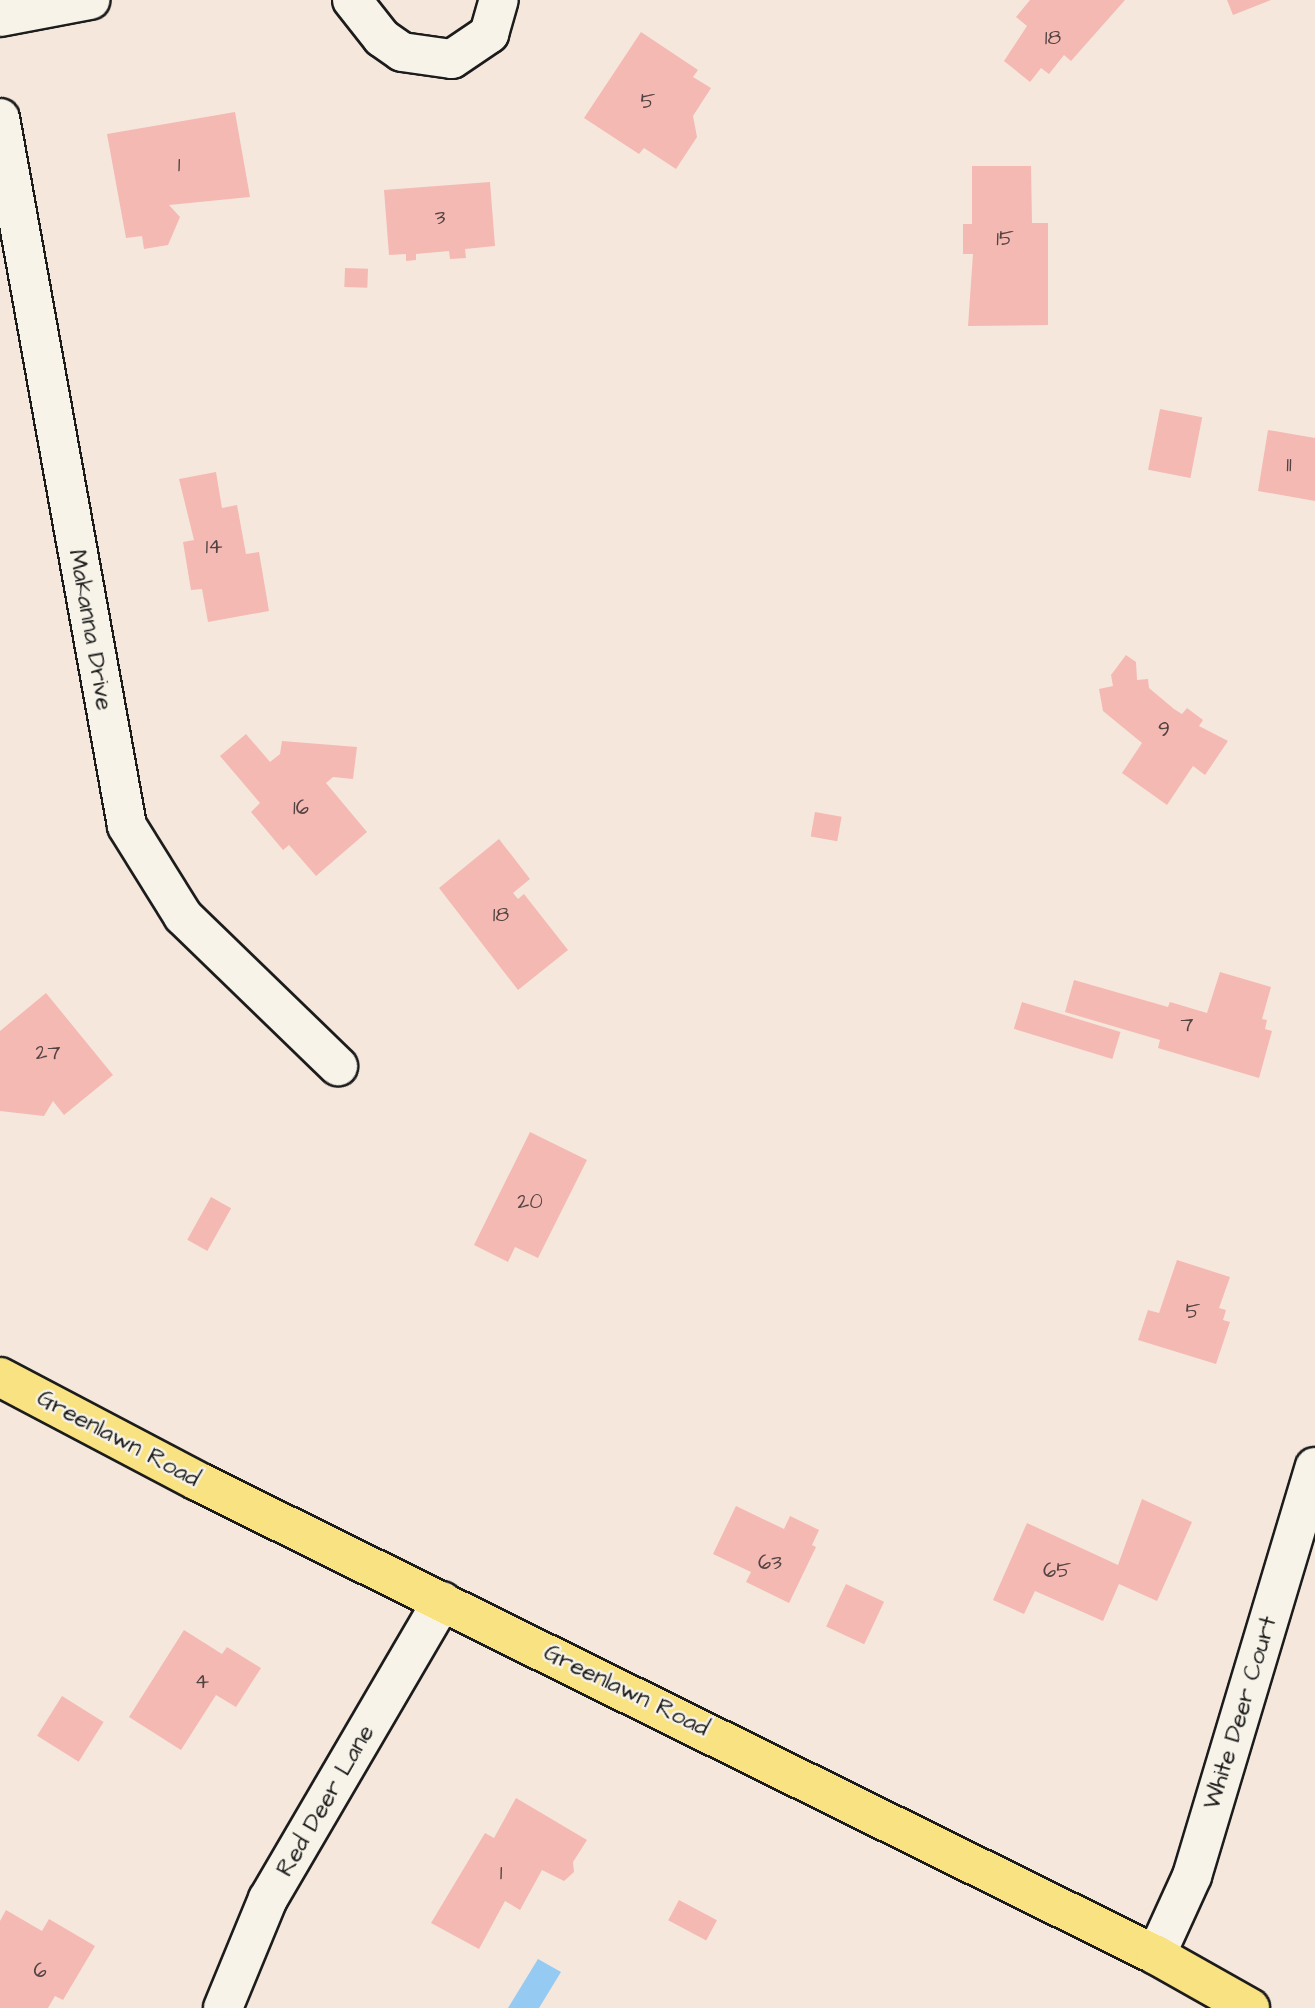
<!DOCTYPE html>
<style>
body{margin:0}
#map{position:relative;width:1315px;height:2008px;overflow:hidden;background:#f6e7dd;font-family:"Architects Daughter",sans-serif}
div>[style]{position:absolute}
.water>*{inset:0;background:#95caf3}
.building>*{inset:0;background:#f4b9b2;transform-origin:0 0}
.roads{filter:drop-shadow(2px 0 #1c1c1c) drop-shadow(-2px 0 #1c1c1c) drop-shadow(0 2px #1c1c1c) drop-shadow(0 -2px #1c1c1c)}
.minor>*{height:38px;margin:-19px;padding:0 19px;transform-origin:19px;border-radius:19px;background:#f7f3e8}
.major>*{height:38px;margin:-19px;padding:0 19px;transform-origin:19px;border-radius:19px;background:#f8e281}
span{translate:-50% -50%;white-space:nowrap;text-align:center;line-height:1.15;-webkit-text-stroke:5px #f7f3e8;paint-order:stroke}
.number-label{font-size:21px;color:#524342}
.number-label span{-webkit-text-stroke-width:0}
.street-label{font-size:24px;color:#1c1c1c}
</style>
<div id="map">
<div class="water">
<div style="clip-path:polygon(538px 1959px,561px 1972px,539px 2008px,508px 2008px)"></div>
</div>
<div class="building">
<div style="clip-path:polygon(1030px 0,1125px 0,1071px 61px,1064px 55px,1049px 74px,1041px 68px,1030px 82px,1004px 61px,1027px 26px,1016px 17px)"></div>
<div style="clip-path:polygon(1227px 0,1271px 0,1233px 15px)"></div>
<div style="clip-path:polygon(641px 32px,698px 70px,693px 77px,711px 88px,693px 116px,697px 137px,676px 169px,644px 148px,639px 154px,584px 118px)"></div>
<div style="clip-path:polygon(235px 112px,250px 197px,169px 205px,180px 217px,168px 245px,144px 249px,142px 236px,126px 238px,107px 134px)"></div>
<div style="clip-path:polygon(972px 166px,1031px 166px,1032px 223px,1048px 223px,1048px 325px,968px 326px,973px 254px,963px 254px,963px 224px,972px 224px)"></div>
<div style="clip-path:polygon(490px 182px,495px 246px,465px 249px,466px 258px,450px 259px,449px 251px,416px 254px,416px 260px,406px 261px,406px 254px,389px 255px,384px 190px)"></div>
<div style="left:345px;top:268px;width:23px;height:19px;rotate:2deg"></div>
<div style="left:1160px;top:409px;width:43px;height:62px;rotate:11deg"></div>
<div style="clip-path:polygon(1268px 430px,1315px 438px,1315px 501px,1258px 491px)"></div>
<div style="clip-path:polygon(216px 472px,222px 508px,237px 505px,246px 554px,259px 552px,269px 611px,208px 622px,202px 589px,191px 590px,183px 542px,194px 540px,179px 479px)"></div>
<div style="clip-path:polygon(1126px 655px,1136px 662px,1137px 680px,1148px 679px,1149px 688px,1174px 709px,1182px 714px,1187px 708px,1203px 720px,1199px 726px,1228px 741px,1205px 775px,1193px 766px,1167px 805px,1122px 773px,1142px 743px,1103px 711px,1099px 689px,1113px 686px,1111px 675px)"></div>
<div style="clip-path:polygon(246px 734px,270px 762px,280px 754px,282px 741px,357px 747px,353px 779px,333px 777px,326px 783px,367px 832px,316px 876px,289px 845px,283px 850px,251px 812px,260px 803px,220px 756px)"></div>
<div style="left:815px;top:812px;width:27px;height:25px;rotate:10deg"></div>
<div style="clip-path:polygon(499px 839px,530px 879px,513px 893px,518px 899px,524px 894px,568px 950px,518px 990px,439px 888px)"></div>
<div style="clip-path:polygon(1220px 972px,1271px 987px,1262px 1019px,1267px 1020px,1265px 1029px,1272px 1031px,1259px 1078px,1158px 1048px,1160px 1040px,1065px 1012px,1074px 980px,1168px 1007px,1170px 1002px,1207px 1013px)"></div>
<div style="clip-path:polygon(46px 993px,113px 1075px,64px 1115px,53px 1101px,44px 1116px,0 1111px,0 1031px)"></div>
<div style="left:1022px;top:1002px;width:103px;height:28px;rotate:17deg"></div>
<div style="clip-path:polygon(530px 1132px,587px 1160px,538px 1258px,515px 1247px,508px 1262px,474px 1245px)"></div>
<div style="left:211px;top:1197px;width:23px;height:49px;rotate:29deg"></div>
<div style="clip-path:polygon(1177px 1260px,1230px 1277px,1219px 1308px,1226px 1310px,1223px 1320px,1230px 1322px,1216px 1364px,1138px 1340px,1148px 1310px,1159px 1313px)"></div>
<div style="clip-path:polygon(1142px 1499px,1192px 1522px,1157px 1601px,1119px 1584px,1103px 1621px,1035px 1591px,1024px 1614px,993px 1600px,1027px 1523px,1118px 1565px)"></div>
<div style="clip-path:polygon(736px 1506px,784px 1529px,790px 1516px,819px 1530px,812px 1545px,816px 1547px,789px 1603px,746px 1582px,751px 1572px,713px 1554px)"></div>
<div style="left:846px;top:1584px;width:42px;height:47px;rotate:25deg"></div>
<div style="clip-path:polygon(184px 1630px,222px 1654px,227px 1647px,261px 1668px,236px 1707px,216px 1695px,181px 1750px,129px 1717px)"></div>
<div style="left:62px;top:1696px;width:49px;height:47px;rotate:32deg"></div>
<div style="clip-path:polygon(516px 1798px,587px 1840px,573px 1862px,574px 1872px,564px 1881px,542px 1870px,520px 1910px,505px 1901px,479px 1949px,431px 1923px,485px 1833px,494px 1838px)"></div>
<div style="left:679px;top:1900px;width:43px;height:23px;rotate:28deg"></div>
<div style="clip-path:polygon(6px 1910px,42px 1931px,49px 1919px,95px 1946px,63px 2000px,55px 1996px,48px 2008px,0 2008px,0 1921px)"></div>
</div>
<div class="roads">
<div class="minor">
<div style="left:352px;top:0;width:48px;rotate:51.7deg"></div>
<div style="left:382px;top:38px;width:24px;rotate:35deg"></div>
<div style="left:402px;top:52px;width:50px;rotate:8deg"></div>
<div style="left:452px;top:59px;width:45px;rotate:-34deg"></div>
<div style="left:489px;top:34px;width:35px;rotate:-74deg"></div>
<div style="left:0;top:17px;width:92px;rotate:-10.7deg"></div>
<div style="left:0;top:118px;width:719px;rotate:79.83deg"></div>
<div style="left:127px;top:826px;width:106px;rotate:58.1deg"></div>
<div style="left:183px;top:916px;width:216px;rotate:44.1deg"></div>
<div style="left:1156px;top:1955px;width:87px;rotate:-65.5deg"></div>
<div style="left:1192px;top:1876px;width:427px;rotate:-73.3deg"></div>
<div style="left:223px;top:2008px;width:118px;rotate:-67.6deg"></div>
<div style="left:268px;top:1899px;width:345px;rotate:-59.7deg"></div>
</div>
<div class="major">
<div style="left:0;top:1377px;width:223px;rotate:27.8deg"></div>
<div style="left:197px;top:1481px;width:1070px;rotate:26.3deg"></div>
<div style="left:1156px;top:1955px;width:108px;rotate:29.4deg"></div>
</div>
</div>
<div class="number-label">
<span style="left:1053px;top:38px">18</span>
<span style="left:648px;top:102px">5</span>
<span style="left:179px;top:165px">1</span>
<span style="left:440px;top:218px">3</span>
<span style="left:1005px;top:239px">15</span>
<span style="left:1289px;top:465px">11</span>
<span style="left:214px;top:547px">14</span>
<span style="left:1164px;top:730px">9</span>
<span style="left:301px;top:808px">16</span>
<span style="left:501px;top:915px">18</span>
<span style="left:1187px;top:1025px">7</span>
<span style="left:48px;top:1053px">27</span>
<span style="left:530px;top:1202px">20</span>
<span style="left:1193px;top:1312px">5</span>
<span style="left:770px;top:1563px">63</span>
<span style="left:1057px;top:1571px">65</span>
<span style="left:202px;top:1682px">4</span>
<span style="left:501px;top:1873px">1</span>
<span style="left:40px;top:1971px">6</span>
</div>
<div class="street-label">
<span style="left:90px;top:630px;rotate:80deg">Makanna Drive</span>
<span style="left:118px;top:1439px;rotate:28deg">Greenlawn Road</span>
<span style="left:626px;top:1691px;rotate:26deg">Greenlawn Road</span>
<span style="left:1241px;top:1713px;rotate:-73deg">White Deer Court</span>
<span style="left:326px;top:1801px;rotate:-60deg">Red Deer Lane</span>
</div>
</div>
